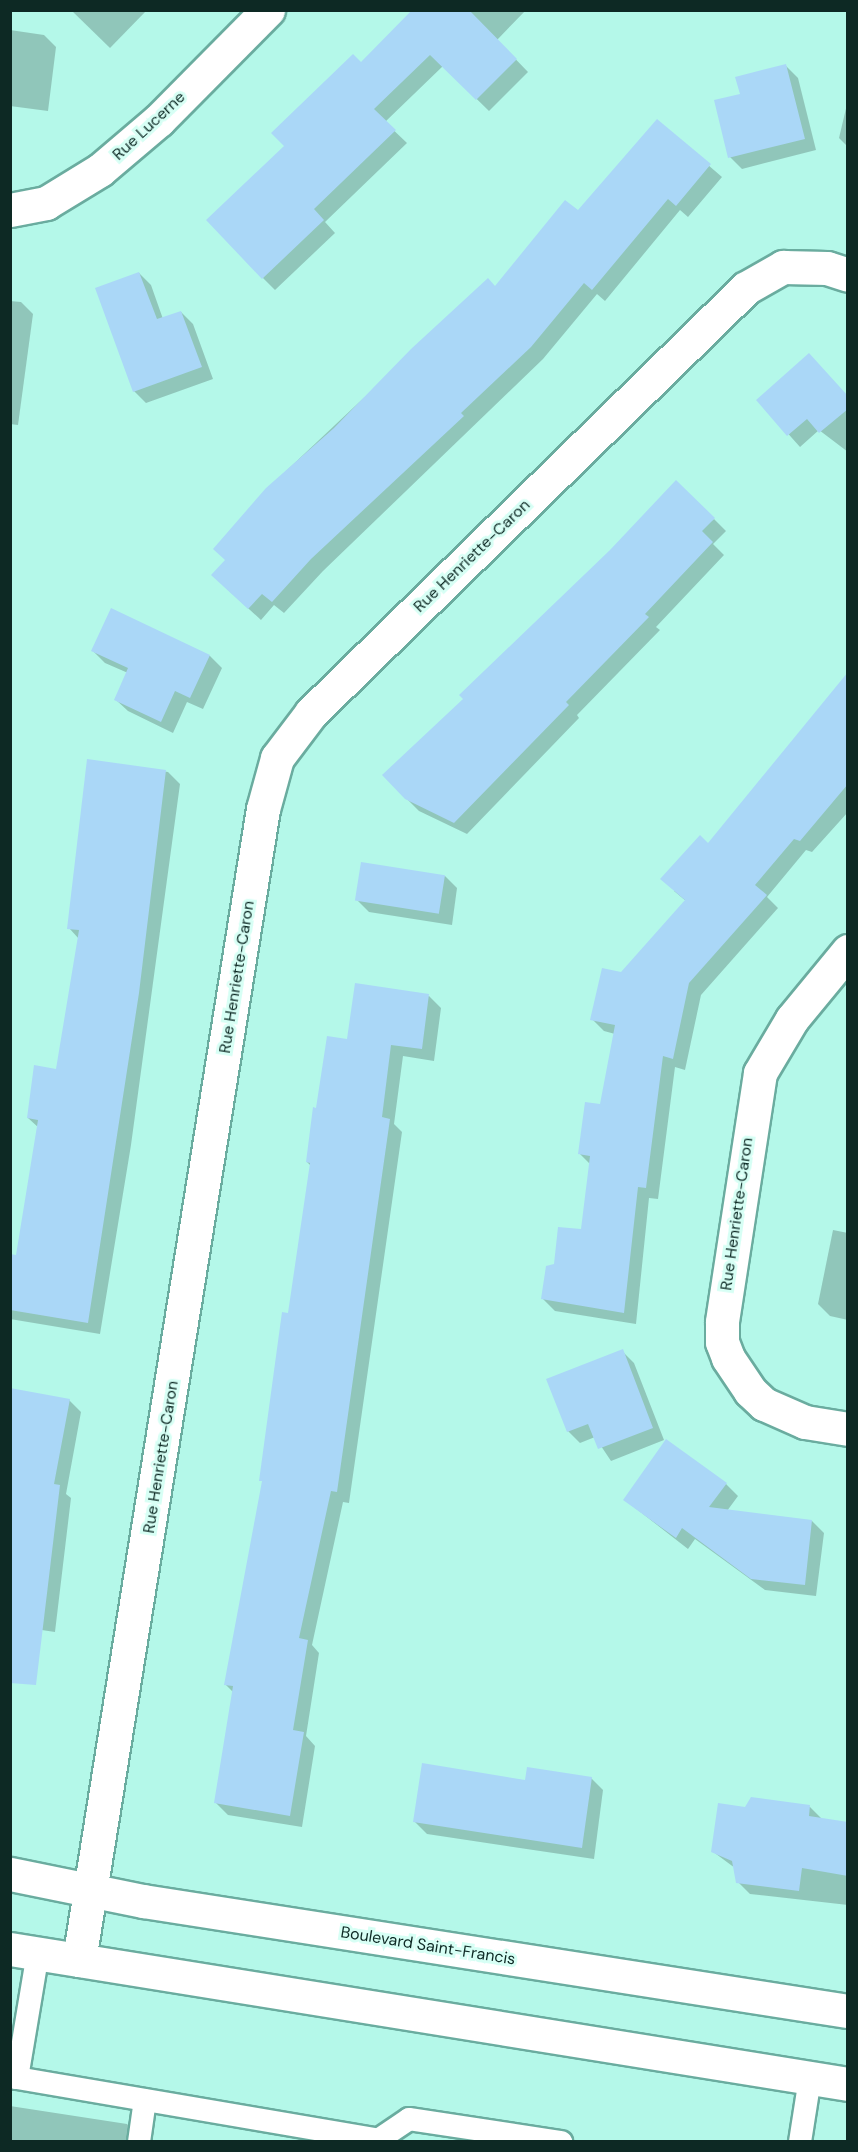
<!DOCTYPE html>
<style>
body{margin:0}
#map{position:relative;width:858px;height:2152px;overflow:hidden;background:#b4f8e9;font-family:"DM Sans",sans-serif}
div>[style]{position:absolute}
.shadow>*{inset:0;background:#0003}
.building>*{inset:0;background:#aad7f7;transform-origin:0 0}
.roads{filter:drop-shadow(2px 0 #6aac9f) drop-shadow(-2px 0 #6aac9f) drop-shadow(0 2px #6aac9f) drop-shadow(0 -2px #6aac9f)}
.service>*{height:22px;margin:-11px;padding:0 11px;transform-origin:11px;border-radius:11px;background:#fff}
.minor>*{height:33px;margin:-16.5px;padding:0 16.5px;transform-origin:16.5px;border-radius:16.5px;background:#fff}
.tertiary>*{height:33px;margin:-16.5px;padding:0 16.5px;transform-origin:16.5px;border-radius:16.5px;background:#fff}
span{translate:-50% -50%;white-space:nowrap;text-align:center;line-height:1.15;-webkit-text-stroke:6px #d7fff5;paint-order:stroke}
.street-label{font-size:16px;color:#0d2924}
.frame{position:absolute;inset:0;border:12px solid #0d2924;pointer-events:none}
</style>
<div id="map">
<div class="shadow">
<div style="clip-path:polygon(71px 10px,147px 10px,110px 48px)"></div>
<div style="clip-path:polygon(414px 10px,526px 10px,497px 40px,528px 72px,489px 111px,443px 66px,385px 122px,407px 143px,325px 222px,335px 233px,275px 290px,263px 278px,286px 146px)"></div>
<div style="clip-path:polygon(10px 30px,44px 35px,56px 47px,48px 111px,10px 106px)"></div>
<div style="clip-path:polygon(786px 66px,798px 78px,816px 150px,742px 169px,730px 157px,742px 95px)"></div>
<div style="clip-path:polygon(848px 100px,848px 147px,839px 138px)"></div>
<div style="clip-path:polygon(657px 121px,722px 177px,688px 217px,680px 210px,605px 301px,597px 294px,543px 359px,323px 571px,284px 613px,274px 605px,261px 620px,225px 587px,226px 560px,267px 489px,488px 281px,495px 288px,578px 212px)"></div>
<div style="clip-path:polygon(139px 273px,151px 285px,163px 319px,181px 312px,193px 324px,213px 379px,146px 403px,134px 391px)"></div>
<div style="clip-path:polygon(10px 301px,21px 302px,33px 314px,18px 425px,10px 424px)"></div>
<div style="clip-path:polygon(848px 397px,848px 452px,819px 430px,800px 447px,758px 400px)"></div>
<div style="clip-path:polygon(714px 519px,726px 531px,713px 544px,724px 555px,656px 627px,660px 630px,577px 715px,579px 718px,467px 834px,419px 811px,406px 798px,466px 699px)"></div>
<div style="clip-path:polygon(112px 610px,210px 656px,222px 668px,203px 709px,187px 702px,173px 733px,128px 711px,115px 699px,128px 673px,105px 663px,93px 651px)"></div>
<div style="clip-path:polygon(848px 675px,848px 812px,812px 852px,806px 850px,767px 897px,778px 908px,701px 995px,685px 1070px,675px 1067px,658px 1199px,649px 1198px,636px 1324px,555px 1311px,543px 1299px,556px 1265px,582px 1231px,590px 1164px,580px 1154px,601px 1105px,615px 1034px,604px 1031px,592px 1019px,622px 974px,686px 901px,674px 891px,708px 845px)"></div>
<div style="clip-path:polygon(88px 761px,168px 772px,180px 784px,131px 1145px,100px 1334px,10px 1319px,10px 1255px,17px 1256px,39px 1128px,28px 1118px,57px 1070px,79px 939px,69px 928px)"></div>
<div style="clip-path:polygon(445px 876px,457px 888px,452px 925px,369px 912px,357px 900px)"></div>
<div style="clip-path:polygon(429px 996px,441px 1008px,434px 1061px,403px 1056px,394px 1124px,402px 1132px,349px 1503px,343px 1502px,312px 1645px,319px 1653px,306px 1736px,315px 1746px,302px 1827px,228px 1815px,216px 1803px,234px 1693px,225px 1684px,264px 1483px,261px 1480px,289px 1315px,311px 1166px,307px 1162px,318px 1110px,349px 1040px)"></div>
<div style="clip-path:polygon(833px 1230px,848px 1233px,848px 1320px,830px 1316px,818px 1304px)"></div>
<div style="clip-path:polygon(622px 1351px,634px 1363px,664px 1440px,611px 1461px,595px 1437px,580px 1443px,568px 1431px)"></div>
<div style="clip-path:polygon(69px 1400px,81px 1412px,66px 1494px,71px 1498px,55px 1632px,35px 1629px,10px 1647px)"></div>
<div style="clip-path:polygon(726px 1484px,738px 1496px,727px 1511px,812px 1521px,824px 1533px,816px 1596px,765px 1590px,695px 1539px,688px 1549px,625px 1500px)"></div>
<div style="clip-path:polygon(591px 1778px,603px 1790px,594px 1859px,427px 1834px,415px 1822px)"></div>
<div style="clip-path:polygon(810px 1807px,822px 1819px,848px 1823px,848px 1905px,750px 1894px,738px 1882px,735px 1868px,712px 1851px,746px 1809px)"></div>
<div style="clip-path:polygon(10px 2106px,127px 2124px,144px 2142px,10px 2142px)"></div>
</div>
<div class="building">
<div style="clip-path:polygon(412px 10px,469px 10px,517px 59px,476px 100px,430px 55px,374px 109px,396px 130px,314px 209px,324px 220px,262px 279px,206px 220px,284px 146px,271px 133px,353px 54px,361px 62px)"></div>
<div style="clip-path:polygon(786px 64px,805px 139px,728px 158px,714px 100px,740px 94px,735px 77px)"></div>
<div style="clip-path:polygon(657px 119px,711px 164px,676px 206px,668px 199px,592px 290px,584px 283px,531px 347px,461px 413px,464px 416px,311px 559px,272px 602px,262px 594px,248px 609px,211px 575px,225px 560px,213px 549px,266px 488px,334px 428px,411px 349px,488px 278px,495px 286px,565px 200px,578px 210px)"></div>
<div style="clip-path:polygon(139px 272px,157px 319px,181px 311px,202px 367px,133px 392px,95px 288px)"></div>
<div style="clip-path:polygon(809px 353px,848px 396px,848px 409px,819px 433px,807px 419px,787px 436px,756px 400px)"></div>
<div style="clip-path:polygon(676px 480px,715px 518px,702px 531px,713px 542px,645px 614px,649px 617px,566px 702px,569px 705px,454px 823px,405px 799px,382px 775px,463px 699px,459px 695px,610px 550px)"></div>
<div style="clip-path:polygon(111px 608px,210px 655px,190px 698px,175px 691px,161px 722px,114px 700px,128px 668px,91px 651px)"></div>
<div style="clip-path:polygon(848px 672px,848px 784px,800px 841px,794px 839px,755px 885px,767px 895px,689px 983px,673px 1059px,663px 1056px,646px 1188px,638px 1187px,624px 1313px,541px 1299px,546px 1266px,554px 1264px,558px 1227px,581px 1229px,590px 1156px,578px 1154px,585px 1102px,600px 1104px,615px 1025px,590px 1020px,602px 968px,621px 972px,685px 900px,660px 879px,700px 835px,708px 843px)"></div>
<div style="clip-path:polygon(87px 759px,166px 770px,139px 993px,88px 1323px,10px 1310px,10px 1254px,16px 1255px,38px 1120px,27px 1118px,34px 1065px,56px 1069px,79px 930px,67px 929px)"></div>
<div style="left:361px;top:862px;width:85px;height:39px;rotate:9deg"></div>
<div style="clip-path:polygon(355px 983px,429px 994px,422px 1049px,391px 1045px,382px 1117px,390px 1119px,337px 1492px,331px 1491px,299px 1638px,308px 1640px,293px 1730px,304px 1732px,290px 1816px,214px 1803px,233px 1686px,224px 1685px,262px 1481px,259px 1481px,282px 1312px,288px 1313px,310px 1163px,306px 1162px,313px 1107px,316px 1108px,327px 1036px,347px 1039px)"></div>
<div style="clip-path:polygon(623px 1349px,653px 1428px,598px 1449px,588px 1424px,567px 1432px,546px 1379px)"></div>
<div style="clip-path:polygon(10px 1388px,70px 1399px,54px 1484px,60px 1485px,36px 1685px,10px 1683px)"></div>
<div style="clip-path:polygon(666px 1439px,727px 1483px,709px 1507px,812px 1520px,805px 1585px,751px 1579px,682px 1528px,676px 1538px,623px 1500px)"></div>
<div style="clip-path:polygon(422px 1763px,525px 1780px,527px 1767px,592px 1777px,582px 1848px,413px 1822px)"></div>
<div style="clip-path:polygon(751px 1797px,810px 1805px,809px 1816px,848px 1822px,848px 1876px,802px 1868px,799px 1891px,736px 1883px,732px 1861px,711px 1852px,718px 1803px,745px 1807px)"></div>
</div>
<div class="roads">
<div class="service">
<div style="left:10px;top:2077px;width:7px;rotate:8deg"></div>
<div style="left:17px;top:2078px;width:127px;rotate:-80.5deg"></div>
<div style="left:17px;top:2078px;width:366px;rotate:9.7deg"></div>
<div style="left:378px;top:2140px;width:37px;rotate:-34deg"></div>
<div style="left:409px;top:2119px;width:154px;rotate:8.6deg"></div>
<div style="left:139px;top:2142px;width:42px;rotate:-81.9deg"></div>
<div style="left:800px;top:2142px;width:65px;rotate:-81.1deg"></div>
</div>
<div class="minor">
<div style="left:10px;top:210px;width:37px;rotate:-11deg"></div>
<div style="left:46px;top:203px;width:63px;rotate:-31.4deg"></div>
<div style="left:100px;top:170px;width:77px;rotate:-40.3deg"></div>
<div style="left:159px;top:120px;width:155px;rotate:-45.3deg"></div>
<div style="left:848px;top:951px;width:88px;rotate:129.5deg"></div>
<div style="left:792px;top:1019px;width:63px;rotate:120.7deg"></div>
<div style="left:760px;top:1073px;width:252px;rotate:98.7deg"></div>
<div style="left:722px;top:1322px;width:20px;rotate:90deg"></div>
<div style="left:722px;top:1342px;width:17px;rotate:69deg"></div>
<div style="left:728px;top:1358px;width:40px;rotate:56deg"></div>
<div style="left:750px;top:1391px;width:19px;rotate:43deg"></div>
<div style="left:764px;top:1404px;width:45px;rotate:23.7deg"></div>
<div style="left:805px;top:1422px;width:44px;rotate:9.2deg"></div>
<div style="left:79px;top:1960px;width:1166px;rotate:-80.92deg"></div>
<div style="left:263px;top:809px;width:53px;rotate:-74.6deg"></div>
<div style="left:277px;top:758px;width:56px;rotate:-52.9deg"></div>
<div style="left:311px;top:713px;width:608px;rotate:-44.33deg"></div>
<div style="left:746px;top:288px;width:43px;rotate:-29.6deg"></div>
<div style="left:783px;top:267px;width:44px;rotate:1.3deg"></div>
<div style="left:827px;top:268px;width:22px;rotate:18deg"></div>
</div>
<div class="tertiary">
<div style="left:10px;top:1874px;width:136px;rotate:11.5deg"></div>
<div style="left:143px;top:1901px;width:714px;rotate:8.87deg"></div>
<div style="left:10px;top:1949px;width:849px;rotate:9.15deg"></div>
</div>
</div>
<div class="street-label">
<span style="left:149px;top:126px;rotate:-43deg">Rue Lucerne</span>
<span style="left:472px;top:556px;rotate:-44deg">Rue Henriette-Caron</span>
<span style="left:237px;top:977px;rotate:-81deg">Rue Henriette-Caron</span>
<span style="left:737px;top:1214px;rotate:-82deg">Rue Henriette-Caron</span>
<span style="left:161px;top:1457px;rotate:-81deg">Rue Henriette-Caron</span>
<span style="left:428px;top:1946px;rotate:9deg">Boulevard Saint-Francis</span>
</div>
<div class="frame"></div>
</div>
